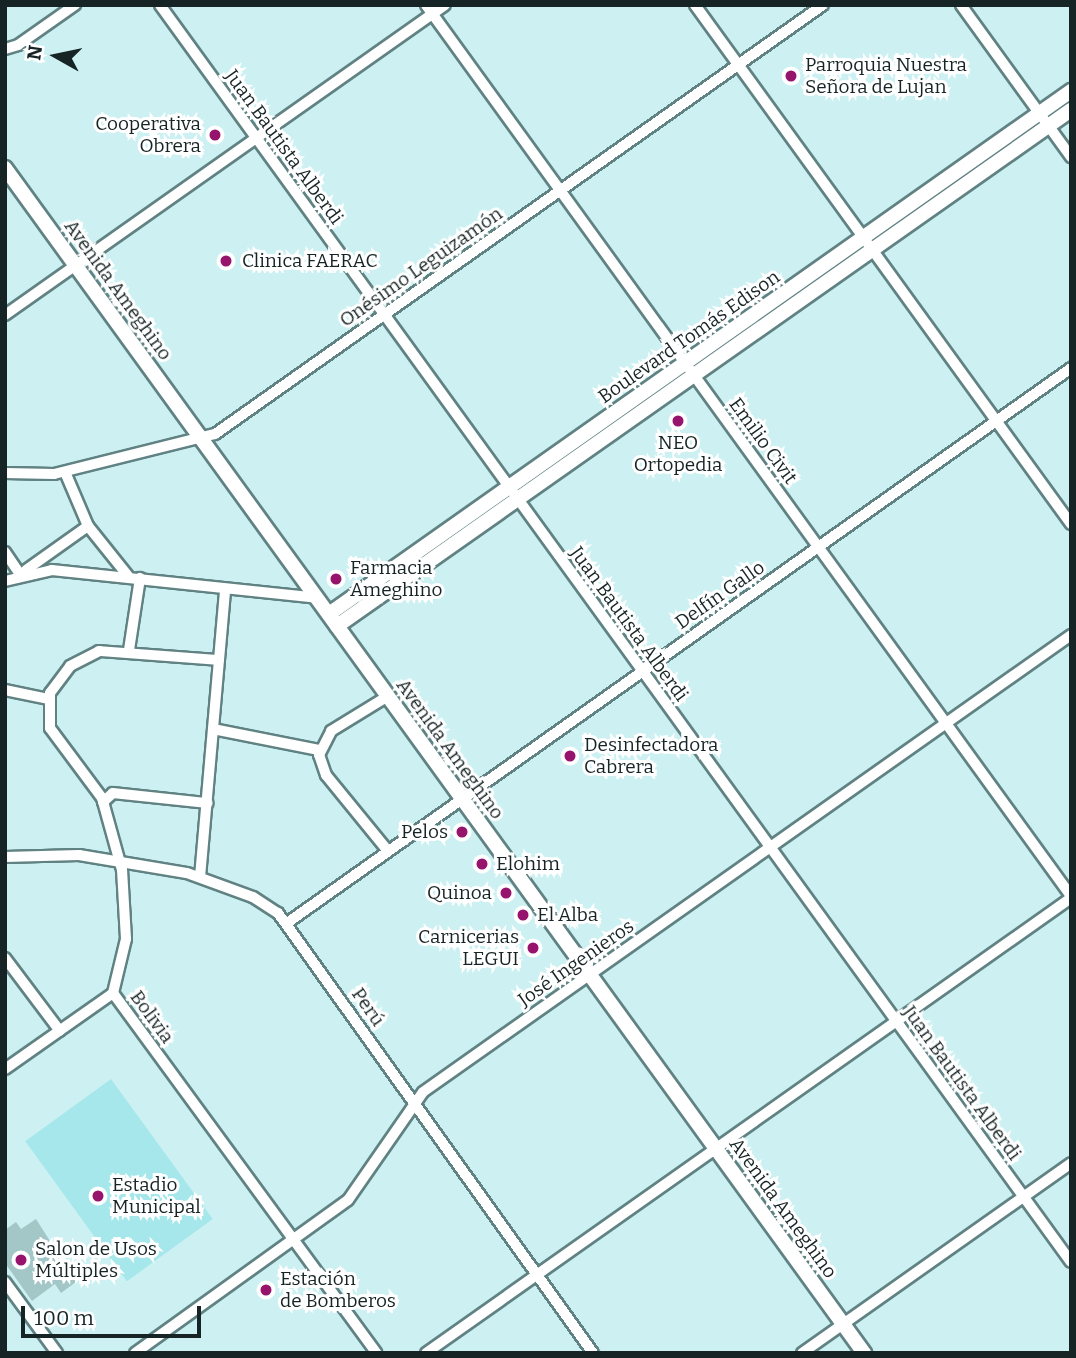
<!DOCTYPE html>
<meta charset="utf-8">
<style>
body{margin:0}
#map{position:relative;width:1076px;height:1358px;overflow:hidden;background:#cdf1f2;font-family:Bitter,serif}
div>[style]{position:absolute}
.green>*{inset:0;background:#a5e7eb;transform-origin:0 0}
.building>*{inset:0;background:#a3c6c7}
.roads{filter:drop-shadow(2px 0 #618283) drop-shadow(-2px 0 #618283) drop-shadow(0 2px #618283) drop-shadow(0 -2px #618283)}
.minor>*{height:10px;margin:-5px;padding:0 5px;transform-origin:5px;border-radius:5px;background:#fff}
.secondary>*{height:14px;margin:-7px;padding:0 7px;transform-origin:7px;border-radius:7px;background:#fff}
.dots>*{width:19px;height:19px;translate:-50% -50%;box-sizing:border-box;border:4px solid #fff;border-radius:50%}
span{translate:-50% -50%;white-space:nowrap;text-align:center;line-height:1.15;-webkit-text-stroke:6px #fff;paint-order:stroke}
.poi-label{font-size:19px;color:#172425}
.left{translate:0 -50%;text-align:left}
.right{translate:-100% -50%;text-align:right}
.street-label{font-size:19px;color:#172425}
.frame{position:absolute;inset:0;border:7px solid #172425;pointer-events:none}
.north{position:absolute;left:21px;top:21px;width:70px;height:70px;-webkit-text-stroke:5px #fff;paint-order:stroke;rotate:279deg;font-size:19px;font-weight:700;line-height:28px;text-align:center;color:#172425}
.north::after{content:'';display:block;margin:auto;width:24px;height:32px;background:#172425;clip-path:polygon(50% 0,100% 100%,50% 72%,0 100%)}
.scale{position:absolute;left:21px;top:1306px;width:180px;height:32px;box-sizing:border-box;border:4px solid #172425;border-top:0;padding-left:9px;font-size:21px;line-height:24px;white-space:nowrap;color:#172425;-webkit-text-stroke:5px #fff;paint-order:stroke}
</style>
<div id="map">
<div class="green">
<div style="left:111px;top:1079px;width:173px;height:106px;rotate:54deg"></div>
</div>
<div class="building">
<div style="clip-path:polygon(36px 1219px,76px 1282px,61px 1293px,55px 1284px,32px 1301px,5px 1263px,5px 1230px,16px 1222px,21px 1229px)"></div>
</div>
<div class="roads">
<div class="minor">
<div style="left:160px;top:5px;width:1552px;rotate:54.07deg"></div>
<div style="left:426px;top:5px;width:1100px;rotate:54.1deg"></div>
<div style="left:695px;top:5px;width:641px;rotate:54.08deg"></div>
<div style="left:961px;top:5px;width:188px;rotate:54.1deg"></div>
<div style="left:5px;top:49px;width:14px;rotate:-17deg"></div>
<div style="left:18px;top:45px;width:70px;rotate:-35.1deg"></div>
<div style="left:5px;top:315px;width:538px;rotate:-35.17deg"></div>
<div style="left:65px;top:472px;width:59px;rotate:66.9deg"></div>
<div style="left:88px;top:526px;width:64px;rotate:51.3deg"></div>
<div style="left:5px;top:473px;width:49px;rotate:1.2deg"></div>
<div style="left:54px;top:474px;width:166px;rotate:-14deg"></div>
<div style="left:215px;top:434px;width:744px;rotate:-35.21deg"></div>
<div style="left:5px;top:552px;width:27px;rotate:56deg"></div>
<div style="left:26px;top:570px;width:76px;rotate:-35.4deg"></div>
<div style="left:5px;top:581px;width:48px;rotate:-13.2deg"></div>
<div style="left:52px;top:570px;width:266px;rotate:6deg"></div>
<div style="left:129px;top:650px;width:73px;rotate:-81.3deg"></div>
<div style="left:5px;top:690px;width:45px;rotate:11.6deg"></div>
<div style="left:213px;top:729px;width:108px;rotate:11.2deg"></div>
<div style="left:103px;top:802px;width:13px;rotate:-42deg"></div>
<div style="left:113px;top:793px;width:95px;rotate:6.1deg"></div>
<div style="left:388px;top:851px;width:98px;rotate:-129.2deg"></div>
<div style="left:326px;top:775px;width:21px;rotate:-109deg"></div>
<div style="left:319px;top:755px;width:27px;rotate:-63deg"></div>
<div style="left:331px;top:731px;width:67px;rotate:-31.6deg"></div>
<div style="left:5px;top:857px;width:74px;rotate:-1.5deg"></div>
<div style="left:79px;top:855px;width:109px;rotate:9.5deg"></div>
<div style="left:187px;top:873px;width:70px;rotate:20deg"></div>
<div style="left:253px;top:897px;width:30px;rotate:33deg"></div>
<div style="left:278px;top:913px;width:541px;rotate:54.4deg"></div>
<div style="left:200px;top:877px;width:289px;rotate:-85deg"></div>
<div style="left:287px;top:923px;width:961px;rotate:-35.29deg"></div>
<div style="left:5px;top:958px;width:91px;rotate:53deg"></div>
<div style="left:113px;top:993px;width:56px;rotate:-76.5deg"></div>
<div style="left:126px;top:939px;width:69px;rotate:-93.3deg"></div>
<div style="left:122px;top:870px;width:75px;rotate:-105.5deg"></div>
<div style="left:102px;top:798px;width:87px;rotate:-126.6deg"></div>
<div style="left:50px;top:728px;width:35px;rotate:-90deg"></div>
<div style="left:50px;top:693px;width:34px;rotate:-53deg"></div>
<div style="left:70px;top:666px;width:33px;rotate:-27deg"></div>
<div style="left:99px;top:651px;width:120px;rotate:4.3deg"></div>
<div style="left:113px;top:993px;width:446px;rotate:53.8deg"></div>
<div style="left:5px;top:1069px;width:132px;rotate:-35.1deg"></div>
<div style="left:5px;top:1282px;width:88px;rotate:53.8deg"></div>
<div style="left:135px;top:1353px;width:262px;rotate:-35.7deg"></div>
<div style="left:348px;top:1200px;width:131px;rotate:-55.2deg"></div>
<div style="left:423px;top:1092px;width:793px;rotate:-35.19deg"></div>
<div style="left:426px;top:1353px;width:789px;rotate:-35.2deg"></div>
<div style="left:802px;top:1353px;width:329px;rotate:-35.2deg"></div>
</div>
<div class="secondary">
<div style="left:5px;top:168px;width:1464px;rotate:54.06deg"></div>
<div style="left:329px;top:614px;width:908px;rotate:-35.18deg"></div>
<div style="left:337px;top:626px;width:897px;rotate:-35.11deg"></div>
</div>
</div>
<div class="dots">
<div style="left:791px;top:76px;background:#96146c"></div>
<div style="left:215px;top:135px;background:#96146c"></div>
<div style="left:226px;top:261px;background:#96146c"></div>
<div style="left:678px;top:421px;background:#96146c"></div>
<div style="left:336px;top:579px;background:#96146c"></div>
<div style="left:570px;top:756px;background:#96146c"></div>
<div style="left:462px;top:832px;background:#96146c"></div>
<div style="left:482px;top:864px;background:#96146c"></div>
<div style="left:506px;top:893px;background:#96146c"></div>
<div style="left:523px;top:915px;background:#96146c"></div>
<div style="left:533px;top:948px;background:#96146c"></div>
<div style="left:98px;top:1196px;background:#96146c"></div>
<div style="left:21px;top:1260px;background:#96146c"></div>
<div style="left:266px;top:1290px;background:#96146c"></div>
</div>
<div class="poi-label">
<span class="left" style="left:805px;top:76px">Parroquia Nuestra<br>Señora de Lujan</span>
<span class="right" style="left:201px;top:135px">Cooperativa<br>Obrera</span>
<span class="left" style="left:242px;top:261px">Clinica FAERAC</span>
<span style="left:678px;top:454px">NEO<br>Ortopedia</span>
<span class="left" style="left:350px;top:579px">Farmacia<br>Ameghino</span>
<span class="left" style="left:584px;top:756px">Desinfectadora<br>Cabrera</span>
<span class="right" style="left:448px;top:832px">Pelos</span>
<span class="left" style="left:496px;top:864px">Elohim</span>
<span class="right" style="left:492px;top:893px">Quinoa</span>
<span class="left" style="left:537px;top:915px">El Alba</span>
<span class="right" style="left:519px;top:948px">Carnicerias<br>LEGUI</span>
<span class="left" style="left:112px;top:1196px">Estadio<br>Municipal</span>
<span class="left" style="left:35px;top:1260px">Salon de Usos<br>Múltiples</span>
<span class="left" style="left:280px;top:1290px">Estación<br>de Bomberos</span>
</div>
<div class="street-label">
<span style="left:284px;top:147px;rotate:54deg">Juan Bautista Alberdi</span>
<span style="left:421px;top:267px;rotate:-35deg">Onésimo Leguizamón</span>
<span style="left:118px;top:290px;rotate:54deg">Avenida Ameghino</span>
<span style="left:689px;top:337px;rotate:-35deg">Boulevard Tomás Edison</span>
<span style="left:763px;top:441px;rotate:54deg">Emilio Civit</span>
<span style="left:720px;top:595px;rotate:-35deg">Delfín Gallo</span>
<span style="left:629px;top:624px;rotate:54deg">Juan Bautista Alberdi</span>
<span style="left:450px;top:749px;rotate:54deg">Avenida Ameghino</span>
<span style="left:576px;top:963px;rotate:-35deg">José Ingenieros</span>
<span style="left:368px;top:1007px;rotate:55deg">Perú</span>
<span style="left:152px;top:1017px;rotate:54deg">Bolivia</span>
<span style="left:962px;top:1083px;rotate:54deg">Juan Bautista Alberdi</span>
<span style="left:783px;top:1208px;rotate:54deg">Avenida Ameghino</span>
</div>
<div class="frame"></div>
<div class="north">N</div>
<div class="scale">100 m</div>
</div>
